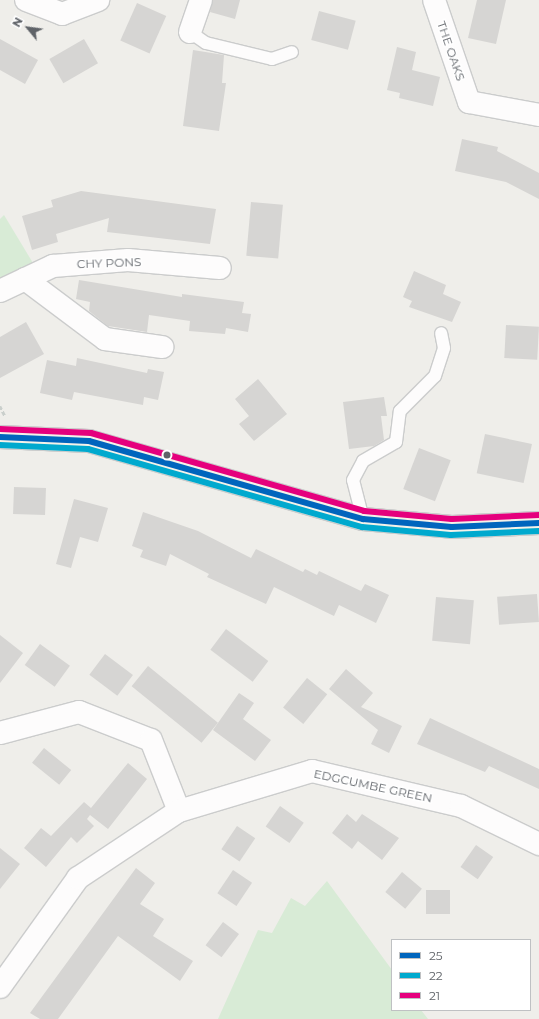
<!DOCTYPE html>
<style>
body{margin:0}
#map{position:relative;width:539px;height:1019px;overflow:hidden;background:#efeeea;font-family:Montserrat,sans-serif}
div>[style]{position:absolute}
.green>*{inset:0;background:#d8ebd6}
.building>*{inset:0;background:#d6d5d3;transform-origin:0 0}
.path>*{height:2.5px;margin-top:-1.25px;transform-origin:0;background:repeating-linear-gradient(90deg,#cacfcc 0 4px,transparent 0 6px)}
.roads{filter:drop-shadow(1px 0 #cbcccc) drop-shadow(-1px 0 #cbcccc) drop-shadow(0 1px #cbcccc) drop-shadow(0 -1px #cbcccc)}
.service>*{height:12px;margin:-6px;padding:0 6px;transform-origin:6px;border-radius:6px;background:#fdfcfc}
.minor>*{height:22px;margin:-11px;padding:0 11px;transform-origin:11px;border-radius:11px;background:#fdfcfc}
.primary>*{height:22px;margin:-11px;padding:0 11px;transform-origin:11px;border-radius:11px;background:#f4f2e9}
.bus-1>*{height:6px;margin:-3px;padding:0 3px;transform-origin:3px;border-radius:3px;background:#0065bd}
.bus-2>*{height:6px;margin:-3px;padding:0 3px;transform-origin:3px;border-radius:3px;background:#00a9ce}
.bus-3>*{height:6px;margin:-3px;padding:0 3px;transform-origin:3px;border-radius:3px;background:#e5007d}
.dots>*{width:11px;height:11px;translate:-50% -50%;box-sizing:border-box;border:2px solid #fff;border-radius:50%}
span{translate:-50% -50%;white-space:nowrap;text-align:center;line-height:1.15;-webkit-text-stroke:3px #fff;paint-order:stroke}
.street-label{font-size:12px;color:#5f6368}
.legend{position:absolute;left:391px;top:939px;width:140px;height:72px;box-sizing:border-box;background:#fff;border:1px solid #bfc1c3;margin:0;padding:5px 7px;list-style:none;font-size:12px;color:#5f6368}
.legend li{display:flex;align-items:center;gap:8px;height:20px}
.legend b{width:20px;border:1px solid #bfc1c3}
.north{position:absolute;left:8px;top:8px;width:40px;height:40px;-webkit-text-stroke:3px #fff;paint-order:stroke;rotate:299deg;font-size:11px;font-weight:700;line-height:16px;text-align:center;color:#5f6368}
.north::after{content:'';display:block;margin:auto;width:14px;height:18px;background:#5f6368;clip-path:polygon(50% 0,100% 100%,50% 72%,0 100%)}
</style>
<div id="map">
<div class="green">
<div style="clip-path:polygon(4px 215px,39px 273px,0 291px,0 219px)"></div>
<div style="clip-path:polygon(327px 881px,392px 970px,392px 1010px,421px 1010px,428px 1019px,218px 1019px,258px 930px,272px 933px,291px 898px,305px 906px)"></div>
</div>
<div class="building">
<div style="clip-path:polygon(213px 0,240px 0,235px 19px,210px 12px)"></div>
<div style="clip-path:polygon(477px 0,506px 0,496px 44px,468px 38px)"></div>
<div style="left:137px;top:3px;width:32px;height:41px;rotate:24deg"></div>
<div style="left:319px;top:11px;width:38px;height:30px;rotate:15deg"></div>
<div style="clip-path:polygon(0 39px,38px 60px,25px 84px,0 70px)"></div>
<div style="left:84px;top:39px;width:28px;height:40px;rotate:60deg"></div>
<div style="clip-path:polygon(397px 47px,416px 52px,412px 70px,440px 77px,433px 106px,399px 98px,400px 93px,387px 90px)"></div>
<div style="clip-path:polygon(193px 50px,224px 55px,222px 83px,226px 83px,219px 131px,183px 126px)"></div>
<div style="clip-path:polygon(462px 139px,498px 147px,497px 151px,539px 173px,539px 199px,506px 182px,455px 171px)"></div>
<div style="clip-path:polygon(81px 191px,216px 209px,210px 244px,107px 232px,109px 218px,56px 234px,58px 242px,32px 250px,22px 216px,53px 207px,51px 200px)"></div>
<div style="left:251px;top:202px;width:32px;height:54px;rotate:5deg"></div>
<div style="clip-path:polygon(414px 271px,446px 285px,443px 294px,461px 302px,452px 322px,409px 307px,412px 301px,403px 297px)"></div>
<div style="clip-path:polygon(79px 280px,182px 297px,182px 294px,244px 302px,242px 313px,251px 314px,248px 332px,226px 328px,225px 334px,189px 331px,190px 321px,149px 315px,147px 332px,108px 326px,89px 311px,90px 302px,76px 299px)"></div>
<div style="clip-path:polygon(26px 322px,44px 354px,0 378px,0 337px)"></div>
<div style="left:506px;top:325px;width:33px;height:33px;rotate:3deg"></div>
<div style="clip-path:polygon(77px 358px,147px 373px,148px 369px,164px 372px,158px 400px,144px 397px,143px 405px,74px 392px,72px 400px,40px 393px,47px 360px,76px 366px)"></div>
<div style="clip-path:polygon(258px 379px,287px 414px,254px 441px,239px 424px,249px 416px,235px 399px)"></div>
<div style="clip-path:polygon(384px 397px,387px 416px,381px 416px,384px 440px,374px 446px,349px 449px,343px 402px)"></div>
<div style="left:485px;top:434px;width:48px;height:40px;rotate:12deg"></div>
<div style="left:419px;top:448px;width:34px;height:44px;rotate:21deg"></div>
<div style="left:14px;top:487px;width:32px;height:27px;rotate:2deg"></div>
<div style="clip-path:polygon(74px 499px,108px 508px,98px 542px,80px 537px,71px 568px,56px 564px)"></div>
<div style="clip-path:polygon(143px 512px,198px 531px,251px 558px,256px 549px,303px 572px,305px 569px,317px 575px,319px 571px,361px 591px,365px 584px,389px 595px,376px 623px,339px 605px,334px 616px,274px 587px,266px 604px,207px 577px,209px 574px,170px 554px,166px 566px,140px 557px,143px 550px,132px 546px)"></div>
<div style="left:537px;top:594px;width:28px;height:40px;rotate:86deg"></div>
<div style="left:436px;top:597px;width:38px;height:44px;rotate:5deg"></div>
<div style="left:226px;top:629px;width:53px;height:26px;rotate:37deg"></div>
<div style="clip-path:polygon(0 635px,23px 653px,0 683px)"></div>
<div style="left:40px;top:644px;width:37px;height:26px;rotate:36deg"></div>
<div style="left:105px;top:654px;width:35px;height:26px;rotate:37deg"></div>
<div style="left:148px;top:666px;width:90px;height:26px;rotate:39deg"></div>
<div style="clip-path:polygon(346px 669px,373px 693px,361px 707px,402px 726px,389px 753px,371px 744px,378px 730px,329px 689px)"></div>
<div style="left:307px;top:678px;width:26px;height:38px;rotate:39deg"></div>
<div style="clip-path:polygon(239px 693px,254px 703px,243px 719px,271px 740px,255px 761px,213px 730px)"></div>
<div style="clip-path:polygon(430px 718px,539px 769px,539px 789px,489px 766px,485px 772px,417px 744px)"></div>
<div style="left:44px;top:748px;width:35px;height:19px;rotate:39deg"></div>
<div style="clip-path:polygon(128px 763px,147px 779px,108px 829px,90px 815px,87px 819px,94px 826px,77px 843px,71px 837px,46px 867px,24px 848px,41px 828px,51px 836px,84px 802px,91px 808px)"></div>
<div style="left:280px;top:806px;width:29px;height:25px;rotate:35deg"></div>
<div style="clip-path:polygon(347px 814px,356px 822px,362px 814px,399px 838px,382px 860px,358px 841px,352px 849px,332px 833px)"></div>
<div style="left:237px;top:826px;width:22px;height:28px;rotate:34deg"></div>
<div style="left:476px;top:845px;width:21px;height:27px;rotate:35deg"></div>
<div style="clip-path:polygon(0 848px,20px 864px,0 889px)"></div>
<div style="clip-path:polygon(136px 868px,155px 883px,140px 904px,164px 919px,153px 936px,193px 961px,180px 981px,118px 936px,58px 1019px,40px 1019px,30px 1013px)"></div>
<div style="left:233px;top:870px;width:23px;height:28px;rotate:34deg"></div>
<div style="left:402px;top:872px;width:26px;height:26px;rotate:40deg"></div>
<div style="left:426px;top:890px;width:24px;height:24px"></div>
<div style="left:223px;top:922px;width:20px;height:29px;rotate:37deg"></div>
</div>
<div class="path">
<div style="left:0;top:406px;width:11px;rotate:63deg"></div>
</div>
<div class="roads">
<div class="service">
<div style="left:190px;top:32px;width:19px;rotate:35deg"></div>
<div style="left:206px;top:43px;width:68px;rotate:13.6deg"></div>
<div style="left:272px;top:59px;width:21px;rotate:-19deg"></div>
<div style="left:363px;top:519px;width:40px;rotate:-104.4deg"></div>
<div style="left:353px;top:480px;width:21px;rotate:-62deg"></div>
<div style="left:363px;top:461px;width:38px;rotate:-30deg"></div>
<div style="left:396px;top:442px;width:31px;rotate:-83deg"></div>
<div style="left:400px;top:411px;width:49px;rotate:-45deg"></div>
<div style="left:435px;top:376px;width:29px;rotate:-72deg"></div>
<div style="left:444px;top:348px;width:15px;rotate:-101deg"></div>
</div>
<div class="minor">
<div style="left:26px;top:0;width:39px;rotate:21deg"></div>
<div style="left:62px;top:14px;width:39px;rotate:-21deg"></div>
<div style="left:434px;top:0;width:108px;rotate:71.1deg"></div>
<div style="left:469px;top:102px;width:71px;rotate:10.5deg"></div>
<div style="left:190px;top:32px;width:34px;rotate:-71deg"></div>
<div style="left:25px;top:279px;width:100px;rotate:36.9deg"></div>
<div style="left:105px;top:339px;width:58px;rotate:8deg"></div>
<div style="left:0;top:291px;width:59px;rotate:-25.3deg"></div>
<div style="left:53px;top:266px;width:75px;rotate:-4.6deg"></div>
<div style="left:128px;top:260px;width:92px;rotate:5deg"></div>
<div style="left:0;top:733px;width:82px;rotate:-14.9deg"></div>
<div style="left:79px;top:712px;width:77px;rotate:21.3deg"></div>
<div style="left:151px;top:740px;width:76px;rotate:68.5deg"></div>
<div style="left:0;top:987px;width:134px;rotate:-54.4deg"></div>
<div style="left:78px;top:878px;width:121px;rotate:-33.6deg"></div>
<div style="left:179px;top:811px;width:139px;rotate:-16.7deg"></div>
<div style="left:312px;top:771px;width:153px;rotate:13.2deg"></div>
<div style="left:461px;top:806px;width:87px;rotate:26deg"></div>
</div>
<div class="primary">
<div style="left:0;top:437px;width:89px;rotate:2.6deg"></div>
<div style="left:89px;top:441px;width:285px;rotate:15.9deg"></div>
<div style="left:363px;top:519px;width:89px;rotate:5.1deg"></div>
<div style="left:452px;top:527px;width:87px;rotate:-2.6deg"></div>
</div>
</div>
<div class="bus-1">
<div style="left:0;top:437px;width:89px;rotate:2.6deg"></div>
<div style="left:89px;top:441px;width:285px;rotate:15.9deg"></div>
<div style="left:363px;top:519px;width:89px;rotate:5.1deg"></div>
<div style="left:452px;top:527px;width:87px;rotate:-2.6deg"></div>
</div>
<div class="bus-2">
<div style="left:0;top:445px;width:88px;rotate:2.6deg"></div>
<div style="left:88px;top:449px;width:285px;rotate:15.9deg"></div>
<div style="left:362px;top:527px;width:89px;rotate:5.1deg"></div>
<div style="left:451px;top:535px;width:88px;rotate:-2.6deg"></div>
</div>
<div class="bus-3">
<div style="left:0;top:429px;width:91px;rotate:2.5deg"></div>
<div style="left:91px;top:433px;width:284px;rotate:15.9deg"></div>
<div style="left:364px;top:511px;width:88px;rotate:5.2deg"></div>
<div style="left:452px;top:519px;width:87px;rotate:-2.6deg"></div>
</div>
<div class="dots">
<div style="left:167px;top:455px;background:#5f6368"></div>
</div>
<div class="street-label">
<span style="left:451px;top:51px;rotate:71deg">THE OAKS</span>
<span style="left:109px;top:263px;rotate:-2deg">CHY PONS</span>
<span style="left:373px;top:786px;rotate:12deg">EDGCUMBE GREEN</span>
</div>
<ul class="legend">
<li><b style="height:5px;background:#0065bd"></b>25</li>
<li><b style="height:5px;background:#00a9ce"></b>22</li>
<li><b style="height:5px;background:#e5007d"></b>21</li>
</ul>
<div class="north">N</div>
</div>
